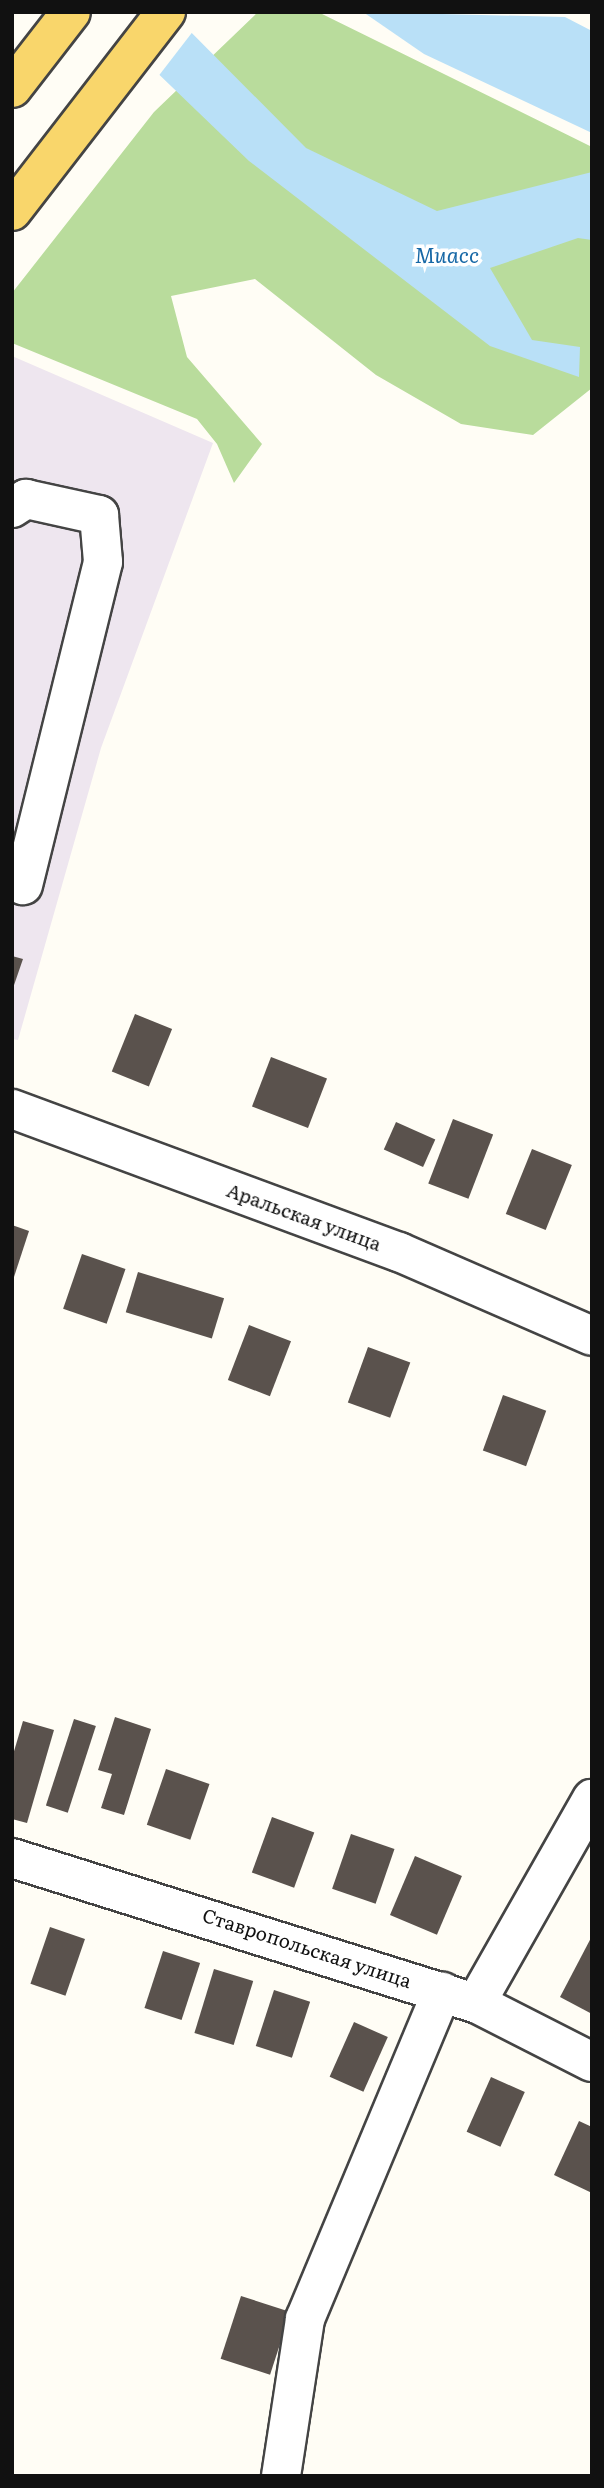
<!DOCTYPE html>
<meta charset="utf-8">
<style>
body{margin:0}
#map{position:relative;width:604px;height:2488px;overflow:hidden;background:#fffdf5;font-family:Literata,serif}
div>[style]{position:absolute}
.industrial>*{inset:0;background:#eee6ef}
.forest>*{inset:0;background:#b9dc9c}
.water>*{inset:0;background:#b9e0f7}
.pier>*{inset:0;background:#fffdf5}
.building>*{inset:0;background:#5a524d;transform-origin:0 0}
.roads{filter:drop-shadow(2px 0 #444) drop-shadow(-2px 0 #444) drop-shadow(0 2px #444) drop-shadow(0 -2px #444)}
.minor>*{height:38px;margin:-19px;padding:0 19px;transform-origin:19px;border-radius:19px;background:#fff}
.major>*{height:38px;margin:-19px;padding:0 19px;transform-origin:19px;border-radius:19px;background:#f9d66b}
span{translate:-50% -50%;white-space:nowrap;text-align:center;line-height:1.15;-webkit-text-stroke:7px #fff;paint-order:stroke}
.street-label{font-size:19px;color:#111}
.water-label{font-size:21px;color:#1768a6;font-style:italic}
.frame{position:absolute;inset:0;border:14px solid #111;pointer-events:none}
</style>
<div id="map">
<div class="industrial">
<div style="clip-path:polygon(12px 356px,213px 443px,101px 748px,18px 1040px,12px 1039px)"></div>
</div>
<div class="forest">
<div style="clip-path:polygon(258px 12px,318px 12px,592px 147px,592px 388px,533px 435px,461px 424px,376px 375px,255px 279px,171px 296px,187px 357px,262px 444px,234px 483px,217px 444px,197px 419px,12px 343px,12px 293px,154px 112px)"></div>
</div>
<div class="water">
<div style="clip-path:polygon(94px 12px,171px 12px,306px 148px,437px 211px,592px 172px,592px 240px,578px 238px,490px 268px,532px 340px,580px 347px,579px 377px,490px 346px,249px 161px)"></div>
<div style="clip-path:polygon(363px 12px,565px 17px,592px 31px,592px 133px,424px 54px)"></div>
</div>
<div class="pier">
<div style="clip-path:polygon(90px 12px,176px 12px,194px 30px,157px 78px)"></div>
</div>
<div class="building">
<div style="clip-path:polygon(12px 956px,23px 959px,13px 988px,12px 988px)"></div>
<div style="left:135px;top:1014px;width:40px;height:62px;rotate:22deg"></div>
<div style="left:271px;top:1057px;width:60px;height:53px;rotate:21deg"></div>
<div style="left:453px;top:1119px;width:43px;height:69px;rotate:21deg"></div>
<div style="left:396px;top:1122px;width:43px;height:30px;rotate:24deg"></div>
<div style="left:532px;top:1149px;width:43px;height:70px;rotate:22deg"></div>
<div style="clip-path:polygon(12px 1225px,29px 1231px,13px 1280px,12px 1280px)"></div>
<div style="left:82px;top:1254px;width:46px;height:58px;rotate:19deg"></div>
<div style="left:138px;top:1272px;width:90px;height:42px;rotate:17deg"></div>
<div style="left:249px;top:1325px;width:45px;height:59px;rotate:21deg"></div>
<div style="left:368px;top:1347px;width:45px;height:59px;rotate:20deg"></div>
<div style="left:503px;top:1395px;width:46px;height:59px;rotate:20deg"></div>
<div style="clip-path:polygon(115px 1717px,151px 1729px,124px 1815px,101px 1808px,112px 1774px,98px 1770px)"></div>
<div style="left:74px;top:1719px;width:23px;height:91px;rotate:18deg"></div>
<div style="clip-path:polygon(23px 1721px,54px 1730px,27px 1823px,12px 1819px,12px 1758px)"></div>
<div style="left:166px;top:1769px;width:46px;height:59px;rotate:19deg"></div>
<div style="left:272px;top:1817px;width:45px;height:59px;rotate:20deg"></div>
<div style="left:351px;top:1834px;width:46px;height:58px;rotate:19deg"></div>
<div style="left:415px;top:1856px;width:51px;height:64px;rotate:23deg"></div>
<div style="left:50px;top:1927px;width:37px;height:60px;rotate:19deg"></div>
<div style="clip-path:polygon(592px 1936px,592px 2014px,560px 1997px)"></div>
<div style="left:163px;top:1951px;width:39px;height:60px;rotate:18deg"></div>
<div style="left:214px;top:1969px;width:41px;height:67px;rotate:17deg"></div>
<div style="left:274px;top:1990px;width:38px;height:59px;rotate:18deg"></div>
<div style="left:354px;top:2022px;width:37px;height:60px;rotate:24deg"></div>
<div style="left:491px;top:2077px;width:37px;height:60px;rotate:24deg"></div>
<div style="clip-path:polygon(579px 2121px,592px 2127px,592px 2193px,554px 2175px)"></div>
<div style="left:241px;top:2296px;width:52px;height:66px;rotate:18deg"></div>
</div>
<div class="roads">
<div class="minor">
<div style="left:12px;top:508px;width:17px;rotate:-33deg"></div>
<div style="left:26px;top:499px;width:75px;rotate:12.4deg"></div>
<div style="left:99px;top:515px;width:47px;rotate:85.1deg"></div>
<div style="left:103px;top:562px;width:333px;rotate:103.9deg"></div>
<div style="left:12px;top:1109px;width:413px;rotate:20.3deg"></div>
<div style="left:399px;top:1252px;width:210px;rotate:23.5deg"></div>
<div style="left:12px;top:1858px;width:486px;rotate:17.4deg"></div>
<div style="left:476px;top:2003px;width:130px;rotate:27deg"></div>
<div style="left:476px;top:2003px;width:235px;rotate:-60.4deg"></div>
<div style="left:281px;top:2476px;width:159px;rotate:-81.3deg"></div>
<div style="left:305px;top:2319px;width:355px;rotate:-67.3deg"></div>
</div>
<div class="major">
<div style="left:12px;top:88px;width:96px;rotate:-52.2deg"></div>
<div style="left:12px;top:211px;width:252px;rotate:-52.3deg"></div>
</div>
</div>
<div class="street-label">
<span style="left:304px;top:1217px;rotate:20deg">Аральская улица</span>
<span style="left:307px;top:1948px;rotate:18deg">Ставропольская улица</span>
</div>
<div class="water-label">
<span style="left:447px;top:254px">Миасс</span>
</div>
<div class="frame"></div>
</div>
